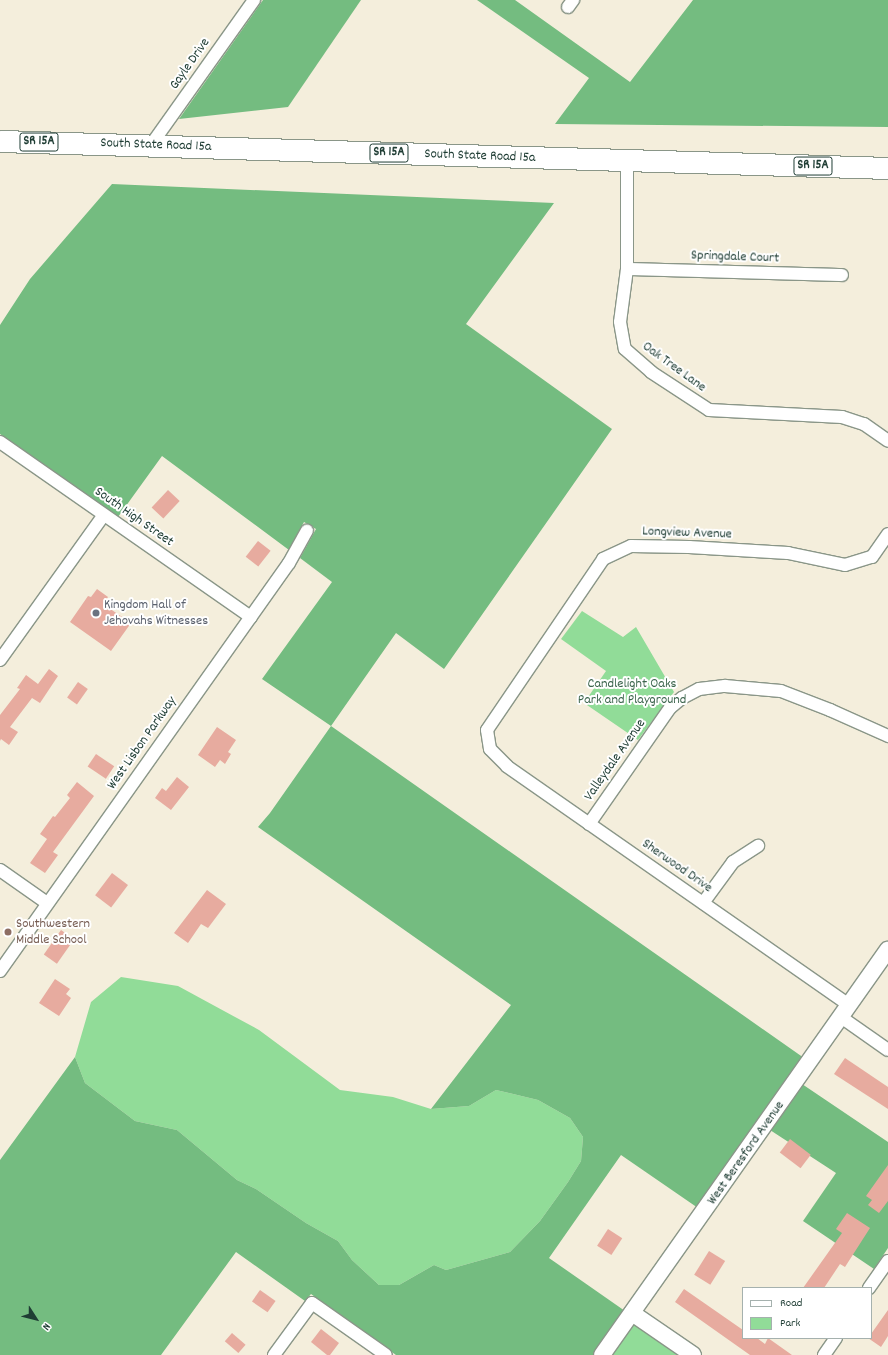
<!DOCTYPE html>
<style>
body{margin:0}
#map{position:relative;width:888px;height:1355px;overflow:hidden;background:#f4eedc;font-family:Dekko,sans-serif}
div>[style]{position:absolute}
.green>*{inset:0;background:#91dc98}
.forest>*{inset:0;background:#74bc80}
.building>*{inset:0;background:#e7ab9f;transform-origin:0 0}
.roads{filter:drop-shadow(1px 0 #8a9688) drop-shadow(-1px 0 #8a9688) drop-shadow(0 1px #8a9688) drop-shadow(0 -1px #8a9688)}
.street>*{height:12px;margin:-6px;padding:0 6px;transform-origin:6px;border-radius:6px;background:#fff}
.secondary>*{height:16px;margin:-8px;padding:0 8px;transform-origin:8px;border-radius:8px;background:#fff}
.highway>*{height:21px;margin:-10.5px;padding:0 10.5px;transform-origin:10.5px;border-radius:10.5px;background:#fff}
.dots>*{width:11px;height:11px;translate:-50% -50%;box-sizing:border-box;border:2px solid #fff;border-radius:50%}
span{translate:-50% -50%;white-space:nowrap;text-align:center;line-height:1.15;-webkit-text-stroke:4px #fff;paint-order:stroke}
.shield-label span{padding:1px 3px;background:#fff;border:1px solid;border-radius:3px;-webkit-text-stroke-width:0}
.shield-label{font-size:13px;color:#1f3d34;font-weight:700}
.street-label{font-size:14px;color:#1f3d34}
.worship-label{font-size:14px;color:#5b616d}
.left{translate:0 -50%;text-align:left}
.park-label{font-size:14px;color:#3c654d}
.education-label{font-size:14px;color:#785e54}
.legend{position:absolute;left:742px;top:1287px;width:130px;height:52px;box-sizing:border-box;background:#fff;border:1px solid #a5b1ae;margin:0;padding:5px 7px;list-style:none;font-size:12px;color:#1f3d34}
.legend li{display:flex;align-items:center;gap:8px;height:20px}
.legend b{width:20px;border:1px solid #a5b1ae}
.north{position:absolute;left:16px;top:1299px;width:40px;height:40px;-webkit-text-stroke:3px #fff;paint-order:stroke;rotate:126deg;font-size:11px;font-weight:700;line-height:16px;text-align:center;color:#1f3d34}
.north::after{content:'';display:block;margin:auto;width:14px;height:18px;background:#1f3d34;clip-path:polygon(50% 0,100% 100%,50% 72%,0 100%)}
</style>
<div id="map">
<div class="green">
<div style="clip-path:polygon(582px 611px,623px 637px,636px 627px,674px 692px,638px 740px,584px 703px,606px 671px,561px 639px)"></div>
<div style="clip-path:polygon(121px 977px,178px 986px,259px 1030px,340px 1090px,393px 1097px,431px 1109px,469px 1106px,496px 1090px,538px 1100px,570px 1118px,583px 1137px,581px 1161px,568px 1182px,540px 1221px,510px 1252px,446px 1270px,434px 1265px,399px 1285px,379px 1285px,352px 1260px,338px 1241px,306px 1223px,256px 1189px,237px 1180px,177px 1130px,135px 1121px,85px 1083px,75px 1057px,91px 1002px)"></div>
<div style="clip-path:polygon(634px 1322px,683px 1355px,611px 1355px)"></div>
</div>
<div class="forest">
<div style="clip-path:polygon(263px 0,361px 0,288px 107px,179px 119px)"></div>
<div style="clip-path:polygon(477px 0,515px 0,630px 82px,693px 0,888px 0,888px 127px,555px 124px,589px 78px)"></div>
<div style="clip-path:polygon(112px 184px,554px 203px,466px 324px,612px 429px,444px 669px,396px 633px,331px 726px,804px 1058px,698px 1208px,621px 1155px,549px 1258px,625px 1311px,594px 1355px,396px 1355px,311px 1294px,305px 1301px,236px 1252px,161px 1355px,0 1355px,0 1160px,75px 1057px,85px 1083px,135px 1121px,177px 1130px,237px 1180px,256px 1189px,306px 1223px,338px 1241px,352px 1260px,379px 1285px,399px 1285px,434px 1265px,446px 1270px,510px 1252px,540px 1221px,568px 1182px,581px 1161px,583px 1137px,570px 1118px,538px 1100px,496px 1090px,469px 1106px,431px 1109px,511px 1005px,258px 827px,270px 813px,331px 726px,262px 679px,332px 582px,300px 558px,316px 529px,304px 522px,289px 550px,162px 456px,118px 517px,0 434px,0 325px,30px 279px)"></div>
<div style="clip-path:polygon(802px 1084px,888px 1142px,888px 1248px,874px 1269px,803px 1221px,836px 1173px,770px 1130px)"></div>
</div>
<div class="building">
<div style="left:168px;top:490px;width:16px;height:24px;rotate:43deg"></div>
<div style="left:258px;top:541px;width:16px;height:20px;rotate:38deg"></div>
<div style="clip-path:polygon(97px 589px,108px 597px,103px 604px,131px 623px,111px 651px,70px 622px,88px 596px,91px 597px)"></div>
<div style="clip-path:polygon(49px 669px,58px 676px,40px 703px,32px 698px,10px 727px,18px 732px,9px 745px,1px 739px,0 741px,0 715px,20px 689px,17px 688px,26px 675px,38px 684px)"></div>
<div style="left:78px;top:682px;width:12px;height:19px;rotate:35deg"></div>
<div style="clip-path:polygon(217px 727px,236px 740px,228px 752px,231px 754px,225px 764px,220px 760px,215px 767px,198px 755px)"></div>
<div style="left:96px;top:754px;width:22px;height:15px;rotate:34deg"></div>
<div style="clip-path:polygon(177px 777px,189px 787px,171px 810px,155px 798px,162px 788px,166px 791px)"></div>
<div style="clip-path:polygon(77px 782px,94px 796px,53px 852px,58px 855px,45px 873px,30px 863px,47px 839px,40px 834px,53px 816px,55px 817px,70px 798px,67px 795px)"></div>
<div style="left:112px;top:873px;width:20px;height:28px;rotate:37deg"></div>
<div style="clip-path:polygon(207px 890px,226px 904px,208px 928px,201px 924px,188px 943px,174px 933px)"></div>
<div style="left:61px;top:930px;width:16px;height:30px;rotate:35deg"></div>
<div style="clip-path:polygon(55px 979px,70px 989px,66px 994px,71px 998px,59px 1016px,39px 1003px)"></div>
<div style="clip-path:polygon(845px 1058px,888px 1087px,888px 1109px,834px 1074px)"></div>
<div style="left:790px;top:1139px;width:26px;height:17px;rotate:37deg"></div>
<div style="clip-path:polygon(888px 1165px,888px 1201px,879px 1213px,868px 1205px,872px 1200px,866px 1196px)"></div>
<div style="clip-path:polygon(847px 1213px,870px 1228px,845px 1267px,840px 1264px,824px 1288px,803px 1288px,842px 1233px,836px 1229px)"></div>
<div style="left:608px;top:1229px;width:17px;height:20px;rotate:33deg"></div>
<div style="left:709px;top:1251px;width:19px;height:28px;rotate:32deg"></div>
<div style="clip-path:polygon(684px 1289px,743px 1330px,743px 1338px,757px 1338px,765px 1344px,768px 1338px,792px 1355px,750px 1355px,675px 1302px)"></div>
<div style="left:260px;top:1290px;width:19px;height:14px;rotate:35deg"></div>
<div style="clip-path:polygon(888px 1310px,888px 1336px,881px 1347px,868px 1338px,871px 1338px,871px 1334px)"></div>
<div style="clip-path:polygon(321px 1329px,339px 1343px,330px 1355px,327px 1355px,311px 1342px)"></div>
<div style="left:232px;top:1333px;width:18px;height:11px;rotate:41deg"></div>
</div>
<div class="roads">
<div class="street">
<div style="left:568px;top:7px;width:9px;rotate:-54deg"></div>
<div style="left:151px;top:145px;width:178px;rotate:-54.6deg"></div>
<div style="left:627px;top:160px;width:109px;rotate:90deg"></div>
<div style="left:627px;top:269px;width:53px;rotate:97.5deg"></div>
<div style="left:620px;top:322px;width:27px;rotate:80deg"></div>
<div style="left:625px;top:349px;width:35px;rotate:41deg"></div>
<div style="left:651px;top:372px;width:69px;rotate:33.2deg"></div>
<div style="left:709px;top:410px;width:133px;rotate:3deg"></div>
<div style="left:842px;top:417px;width:23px;rotate:18deg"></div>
<div style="left:864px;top:424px;width:29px;rotate:35deg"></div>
<div style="left:627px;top:269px;width:215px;rotate:1.6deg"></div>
<div style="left:0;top:442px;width:306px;rotate:34.9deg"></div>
<div style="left:0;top:660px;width:178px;rotate:-54.4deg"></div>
<div style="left:589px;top:824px;width:141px;rotate:-55.1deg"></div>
<div style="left:670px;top:708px;width:16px;rotate:-40deg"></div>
<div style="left:682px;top:698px;width:19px;rotate:-28deg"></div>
<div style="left:699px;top:689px;width:26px;rotate:-7deg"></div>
<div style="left:725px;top:686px;width:56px;rotate:5.1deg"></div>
<div style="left:781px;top:691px;width:53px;rotate:21.2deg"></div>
<div style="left:830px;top:710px;width:64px;rotate:24.1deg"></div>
<div style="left:0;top:870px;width:57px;rotate:35.1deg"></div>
<div style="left:703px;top:903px;width:51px;rotate:-53.8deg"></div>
<div style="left:733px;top:862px;width:30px;rotate:-33deg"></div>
<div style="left:0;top:971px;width:500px;rotate:-54.7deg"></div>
<div style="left:289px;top:563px;width:37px;rotate:-61deg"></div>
<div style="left:849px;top:1005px;width:417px;rotate:-145.1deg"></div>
<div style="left:507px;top:766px;width:24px;rotate:-135deg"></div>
<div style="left:490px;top:749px;width:19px;rotate:-99deg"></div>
<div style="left:487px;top:730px;width:207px;rotate:-55.8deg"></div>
<div style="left:603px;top:559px;width:31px;rotate:-25deg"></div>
<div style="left:631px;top:546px;width:58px;rotate:1deg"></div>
<div style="left:689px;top:547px;width:99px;rotate:3.5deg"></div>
<div style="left:788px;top:553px;width:58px;rotate:11.9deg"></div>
<div style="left:845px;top:565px;width:28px;rotate:-17deg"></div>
<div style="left:872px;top:557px;width:28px;rotate:-55deg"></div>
<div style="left:841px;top:1017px;width:57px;rotate:35.1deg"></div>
<div style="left:869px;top:1288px;width:33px;rotate:-55deg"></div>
<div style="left:274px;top:1355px;width:64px;rotate:-53.8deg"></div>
<div style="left:312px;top:1303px;width:90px;rotate:35.1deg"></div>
<div style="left:824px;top:1355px;width:21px;rotate:-55deg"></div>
</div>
<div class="secondary">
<div style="left:632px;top:1313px;width:74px;rotate:34.5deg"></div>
<div style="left:602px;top:1355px;width:496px;rotate:-54.8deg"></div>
</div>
<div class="highway">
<div style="left:0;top:141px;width:888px;rotate:1.74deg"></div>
</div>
</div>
<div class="dots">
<div style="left:96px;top:613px;background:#6b7280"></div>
<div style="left:8px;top:932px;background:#8d6e63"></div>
</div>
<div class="shield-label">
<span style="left:39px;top:142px">SR 15A</span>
<span style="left:389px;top:153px">SR 15A</span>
<span style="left:813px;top:166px">SR 15A</span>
</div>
<div class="street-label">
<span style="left:190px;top:64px;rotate:-55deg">Gayle Drive</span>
<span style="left:156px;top:145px;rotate:2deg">South State Road 15a</span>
<span style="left:480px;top:156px;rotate:2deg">South State Road 15a</span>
<span style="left:735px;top:257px;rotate:2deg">Springdale Court</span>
<span style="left:674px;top:367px;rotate:36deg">Oak Tree Lane</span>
<span style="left:134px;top:517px;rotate:35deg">South High Street</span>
<span style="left:687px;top:533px;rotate:2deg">Longview Avenue</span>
<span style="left:142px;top:743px;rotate:-55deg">West Lisbon Parkway</span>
<span style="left:615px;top:760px;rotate:-55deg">Valleydale Avenue</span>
<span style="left:677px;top:866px;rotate:35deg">Sherwood Drive</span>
<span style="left:746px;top:1153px;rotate:-55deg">West Beresford Avenue</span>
</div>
<div class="worship-label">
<span class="left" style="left:104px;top:613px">Kingdom Hall of<br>Jehovahs Witnesses</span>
</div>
<div class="park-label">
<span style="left:632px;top:692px">Candlelight Oaks<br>Park and Playground</span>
</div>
<div class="education-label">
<span class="left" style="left:16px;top:932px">Southwestern<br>Middle School</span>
</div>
<ul class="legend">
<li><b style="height:5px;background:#fff"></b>Road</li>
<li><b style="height:11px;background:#91dc98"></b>Park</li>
</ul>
<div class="north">N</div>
</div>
